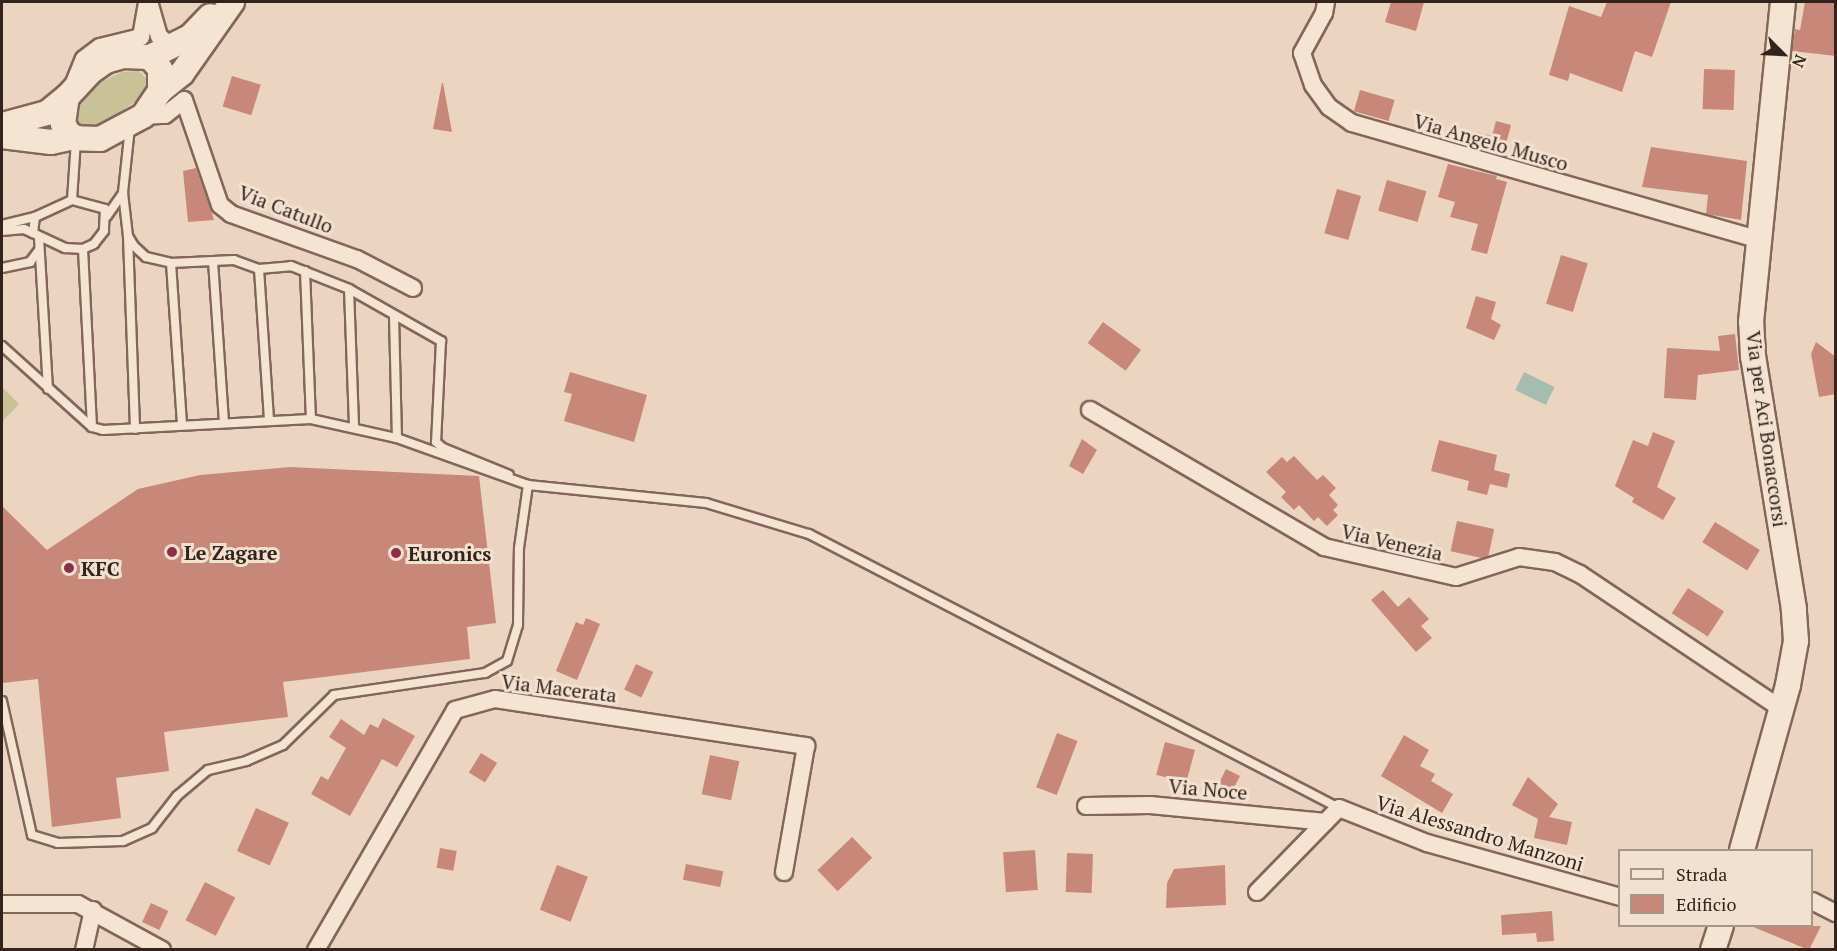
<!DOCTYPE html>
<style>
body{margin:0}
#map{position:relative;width:1837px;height:951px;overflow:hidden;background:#ebd5c1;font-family:"PT Serif",serif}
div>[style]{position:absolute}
.green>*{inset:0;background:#c8c296}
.water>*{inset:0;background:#a3bdb0;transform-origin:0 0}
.building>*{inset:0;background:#c78879;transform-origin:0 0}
.roads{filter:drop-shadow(2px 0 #83665a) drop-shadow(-2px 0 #83665a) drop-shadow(0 2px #83665a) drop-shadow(0 -2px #83665a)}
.service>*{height:8px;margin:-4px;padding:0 4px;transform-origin:4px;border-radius:4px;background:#f6e4d3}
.minor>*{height:16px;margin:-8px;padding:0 8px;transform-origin:8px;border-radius:8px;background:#f6e4d3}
.secondary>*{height:24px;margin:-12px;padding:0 12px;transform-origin:12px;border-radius:12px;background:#f6e4d3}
.dots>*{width:16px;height:16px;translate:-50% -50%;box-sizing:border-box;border:3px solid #f3e1d0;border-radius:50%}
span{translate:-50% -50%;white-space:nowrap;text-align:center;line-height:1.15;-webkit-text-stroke:6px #f3e1d0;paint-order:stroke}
.street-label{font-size:20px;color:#33231d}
.poi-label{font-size:20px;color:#33231d;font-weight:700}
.left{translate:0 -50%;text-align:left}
.frame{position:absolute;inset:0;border:3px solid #33231d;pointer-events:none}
.legend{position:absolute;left:1618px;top:849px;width:195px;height:78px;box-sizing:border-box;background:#f3e1d0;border:2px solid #a69588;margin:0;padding:8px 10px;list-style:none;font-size:18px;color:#33231d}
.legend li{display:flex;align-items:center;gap:12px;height:30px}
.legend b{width:30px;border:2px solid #a69588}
.north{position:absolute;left:1753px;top:24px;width:60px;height:60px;-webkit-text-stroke:4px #f3e1d0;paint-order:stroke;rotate:114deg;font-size:16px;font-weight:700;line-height:24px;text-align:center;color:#33231d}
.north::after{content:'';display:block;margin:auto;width:21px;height:27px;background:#33231d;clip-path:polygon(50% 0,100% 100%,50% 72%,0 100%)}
</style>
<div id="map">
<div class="green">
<div style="clip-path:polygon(139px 71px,149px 81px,143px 96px,110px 119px,90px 128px,76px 124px,76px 108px,94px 85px,122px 72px)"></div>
<div style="clip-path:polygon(2px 387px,19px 404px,2px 422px)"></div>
</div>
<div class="water">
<div style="left:1524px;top:372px;width:34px;height:20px;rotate:26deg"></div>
</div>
<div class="building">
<div style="clip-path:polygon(1391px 2px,1424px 2px,1416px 31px,1385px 22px)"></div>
<div style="clip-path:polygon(1607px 2px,1671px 2px,1652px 57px,1635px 51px,1622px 92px,1570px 73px,1568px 81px,1549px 75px,1569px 6px,1601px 17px)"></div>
<div style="clip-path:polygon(1805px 2px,1836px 2px,1836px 56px,1792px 51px,1795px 29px,1800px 30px)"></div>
<div style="left:1704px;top:69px;width:31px;height:40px;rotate:2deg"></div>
<div style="left:232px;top:76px;width:30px;height:32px;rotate:17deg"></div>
<div style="clip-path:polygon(442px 83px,443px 83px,452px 132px,433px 129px)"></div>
<div style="left:1360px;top:90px;width:36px;height:22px;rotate:16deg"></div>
<div style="clip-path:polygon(1496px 121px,1511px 125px,1503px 155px,1472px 147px,1476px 132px,1492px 136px)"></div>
<div style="clip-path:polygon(1651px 147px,1747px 161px,1741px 220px,1706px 214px,1708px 195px,1642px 187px)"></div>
<div style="clip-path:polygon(1448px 164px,1497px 176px,1496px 179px,1507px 182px,1487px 254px,1471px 250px,1478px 224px,1450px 217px,1455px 202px,1438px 197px)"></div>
<div style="clip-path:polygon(196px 168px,211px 210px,214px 220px,188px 222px,183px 171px)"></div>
<div style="left:1387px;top:180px;width:41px;height:32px;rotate:16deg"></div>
<div style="left:1337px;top:189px;width:25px;height:46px;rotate:16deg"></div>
<div style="left:1561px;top:255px;width:28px;height:51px;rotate:17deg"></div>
<div style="clip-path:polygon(1476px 296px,1496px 302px,1491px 319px,1501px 325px,1494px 340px,1466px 328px)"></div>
<div style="left:1103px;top:322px;width:47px;height:26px;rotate:36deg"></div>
<div style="clip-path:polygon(1735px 334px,1739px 370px,1698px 375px,1696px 400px,1664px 398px,1667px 348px,1720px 351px,1718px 336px)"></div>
<div style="clip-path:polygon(1816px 342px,1836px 357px,1836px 394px,1819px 397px,1811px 354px)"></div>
<div style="clip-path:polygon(570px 372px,647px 395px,634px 442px,564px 421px,572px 394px,564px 392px)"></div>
<div style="clip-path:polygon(1653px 432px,1675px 441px,1657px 487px,1676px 498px,1663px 520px,1632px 502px,1634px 498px,1615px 486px,1633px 440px,1648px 446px)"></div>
<div style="clip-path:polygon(1082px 439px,1097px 450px,1083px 474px,1069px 466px)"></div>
<div style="clip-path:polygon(1439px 440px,1497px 455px,1494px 470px,1510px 474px,1507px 488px,1490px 484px,1487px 495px,1467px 490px,1469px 481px,1431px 471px)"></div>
<div style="clip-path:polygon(1294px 456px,1317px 480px,1323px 475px,1336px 488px,1329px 495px,1338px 505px,1333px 510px,1338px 515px,1327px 526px,1318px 517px,1314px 521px,1299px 505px,1294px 510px,1281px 497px,1286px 492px,1266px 472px,1282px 457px,1287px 462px)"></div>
<div style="clip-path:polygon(290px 467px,479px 476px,496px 623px,467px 627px,470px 659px,283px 682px,288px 717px,164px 732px,169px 771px,116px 778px,121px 818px,52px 827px,38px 679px,2px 683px,2px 506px,47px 550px,138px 489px,200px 475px)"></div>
<div style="left:1457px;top:521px;width:38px;height:31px;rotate:12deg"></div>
<div style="left:1715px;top:522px;width:53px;height:24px;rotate:32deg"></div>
<div style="left:1688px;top:588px;width:43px;height:30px;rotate:33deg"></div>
<div style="clip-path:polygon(1383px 590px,1398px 607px,1409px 597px,1429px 619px,1421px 626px,1432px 638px,1416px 652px,1371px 600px)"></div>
<div style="clip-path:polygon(586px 618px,600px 624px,577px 680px,556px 671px,576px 622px,583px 625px)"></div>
<div style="left:636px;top:664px;width:19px;height:28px;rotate:25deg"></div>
<div style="clip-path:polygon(383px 718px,415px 736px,397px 767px,382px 759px,350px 816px,311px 794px,321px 776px,328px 780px,346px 748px,329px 737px,341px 719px,364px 735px,370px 724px,378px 728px)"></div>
<div style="left:1057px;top:733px;width:22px;height:58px;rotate:21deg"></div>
<div style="clip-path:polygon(1404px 735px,1429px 750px,1420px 766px,1435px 774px,1431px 781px,1453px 794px,1442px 813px,1381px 776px)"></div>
<div style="left:1165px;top:742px;width:31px;height:34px;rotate:15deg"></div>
<div style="left:481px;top:753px;width:19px;height:23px;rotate:32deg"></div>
<div style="left:710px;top:755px;width:30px;height:40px;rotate:12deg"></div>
<div style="clip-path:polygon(1226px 769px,1240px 776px,1230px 795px,1215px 791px)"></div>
<div style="clip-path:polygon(1528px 777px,1558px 804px,1549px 817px,1572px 822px,1567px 845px,1534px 838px,1538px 819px,1512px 805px)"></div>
<div style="left:256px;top:808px;width:36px;height:47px;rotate:24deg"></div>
<div style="left:852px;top:837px;width:29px;height:48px;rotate:46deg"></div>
<div style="left:440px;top:848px;width:17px;height:20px;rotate:10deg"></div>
<div style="left:1035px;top:850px;width:40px;height:32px;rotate:86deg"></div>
<div style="left:1067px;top:853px;width:26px;height:39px;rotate:2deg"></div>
<div style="left:686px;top:864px;width:38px;height:16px;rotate:11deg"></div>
<div style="left:557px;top:865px;width:33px;height:48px;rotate:21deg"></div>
<div style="clip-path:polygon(1225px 865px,1226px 905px,1166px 908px,1167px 883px,1174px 869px)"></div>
<div style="left:205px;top:882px;width:34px;height:43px;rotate:27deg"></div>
<div style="left:151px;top:903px;width:19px;height:21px;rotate:25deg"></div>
<div style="clip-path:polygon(1552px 911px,1554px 941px,1537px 942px,1536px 933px,1502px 935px,1501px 915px)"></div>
<div style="clip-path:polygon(1751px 926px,1821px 926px,1809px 950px)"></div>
</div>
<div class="roads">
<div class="service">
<div style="left:130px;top:127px;width:66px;rotate:96.1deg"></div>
<div style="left:123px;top:193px;width:43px;rotate:83.4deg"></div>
<div style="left:128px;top:236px;width:12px;rotate:59deg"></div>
<div style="left:134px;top:246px;width:16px;rotate:43deg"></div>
<div style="left:146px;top:257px;width:26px;rotate:13deg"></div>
<div style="left:171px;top:263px;width:63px;rotate:-2.7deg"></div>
<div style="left:234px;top:260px;width:27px;rotate:20deg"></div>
<div style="left:259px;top:269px;width:32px;rotate:-5deg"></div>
<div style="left:291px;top:266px;width:62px;rotate:21.6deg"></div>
<div style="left:349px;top:289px;width:106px;rotate:29.5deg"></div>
<div style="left:441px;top:341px;width:101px;rotate:92.8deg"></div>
<div style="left:436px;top:442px;width:9px;rotate:41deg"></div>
<div style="left:443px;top:448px;width:71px;rotate:22.2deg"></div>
<div style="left:72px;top:200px;width:34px;rotate:15deg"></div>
<div style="left:105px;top:209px;width:22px;rotate:93deg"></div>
<div style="left:104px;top:231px;width:16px;rotate:128deg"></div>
<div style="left:94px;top:244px;width:12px;rotate:156deg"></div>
<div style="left:83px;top:249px;width:18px;rotate:-177deg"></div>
<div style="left:65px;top:248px;width:35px;rotate:-155deg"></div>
<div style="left:33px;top:233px;width:16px;rotate:-83deg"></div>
<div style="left:35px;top:217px;width:41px;rotate:-24.7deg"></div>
<div style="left:72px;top:200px;width:61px;rotate:-86.2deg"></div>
<div style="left:107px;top:216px;width:28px;rotate:-55deg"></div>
<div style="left:2px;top:225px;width:34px;rotate:-14deg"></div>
<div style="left:2px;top:231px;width:22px;rotate:-5deg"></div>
<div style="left:24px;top:229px;width:10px;rotate:24deg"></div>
<div style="left:128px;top:237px;width:192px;rotate:87.9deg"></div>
<div style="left:39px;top:238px;width:151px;rotate:86.6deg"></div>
<div style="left:83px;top:249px;width:178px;rotate:87.1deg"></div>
<div style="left:213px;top:261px;width:161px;rotate:86.1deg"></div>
<div style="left:171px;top:263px;width:162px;rotate:86.1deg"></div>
<div style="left:2px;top:268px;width:29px;rotate:-12deg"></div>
<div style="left:30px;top:262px;width:15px;rotate:-53deg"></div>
<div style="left:259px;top:269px;width:151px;rotate:86.2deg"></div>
<div style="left:305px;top:271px;width:148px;rotate:87.7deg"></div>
<div style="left:349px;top:289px;width:139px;rotate:87.9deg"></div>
<div style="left:394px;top:316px;width:122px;rotate:88.6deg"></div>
<div style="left:2px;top:346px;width:121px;rotate:42deg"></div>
<div style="left:92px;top:427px;width:11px;rotate:15deg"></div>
<div style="left:103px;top:430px;width:208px;rotate:-3deg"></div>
<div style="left:311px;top:419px;width:88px;rotate:12.5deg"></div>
<div style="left:397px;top:438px;width:139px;rotate:19.7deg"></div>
<div style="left:528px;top:485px;width:179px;rotate:5.8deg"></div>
<div style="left:706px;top:503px;width:108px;rotate:16.8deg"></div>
<div style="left:809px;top:534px;width:597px;rotate:27.34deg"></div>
<div style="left:2px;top:701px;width:137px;rotate:77.4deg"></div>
<div style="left:32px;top:835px;width:27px;rotate:17deg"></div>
<div style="left:58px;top:843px;width:65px;rotate:-1.8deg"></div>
<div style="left:123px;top:841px;width:32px;rotate:-24deg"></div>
<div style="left:152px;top:828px;width:41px;rotate:-52deg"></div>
<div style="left:177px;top:796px;width:40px;rotate:-40deg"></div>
<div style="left:208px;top:770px;width:39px;rotate:-13deg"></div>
<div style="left:246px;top:761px;width:40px;rotate:-23.4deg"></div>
<div style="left:283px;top:745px;width:71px;rotate:-44.4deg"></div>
<div style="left:334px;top:695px;width:153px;rotate:-8.3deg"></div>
<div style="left:485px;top:673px;width:25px;rotate:-29deg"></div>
<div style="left:507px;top:661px;width:38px;rotate:-73deg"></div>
<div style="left:518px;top:625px;width:77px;rotate:-89.3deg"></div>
<div style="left:519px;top:548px;width:64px;rotate:-81.9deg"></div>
</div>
<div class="minor">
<div style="left:1326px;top:2px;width:11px;rotate:100deg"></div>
<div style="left:1324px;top:13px;width:46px;rotate:118.8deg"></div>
<div style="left:1302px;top:53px;width:34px;rotate:71deg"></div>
<div style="left:1313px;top:85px;width:27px;rotate:54deg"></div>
<div style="left:1329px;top:107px;width:28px;rotate:35deg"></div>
<div style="left:1352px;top:123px;width:423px;rotate:16deg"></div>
<div style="left:150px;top:5px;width:32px;rotate:74deg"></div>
<div style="left:159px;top:36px;width:18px;rotate:41deg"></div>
<div style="left:72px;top:88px;width:31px;rotate:-68deg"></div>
<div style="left:84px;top:59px;width:20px;rotate:-37deg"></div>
<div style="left:100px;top:47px;width:42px;rotate:-13.7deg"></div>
<div style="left:141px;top:37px;width:36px;rotate:-80deg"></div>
<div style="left:143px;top:116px;width:22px;rotate:-3deg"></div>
<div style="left:165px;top:115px;width:24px;rotate:-38deg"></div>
<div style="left:184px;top:100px;width:111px;rotate:71.1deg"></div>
<div style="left:220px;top:205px;width:14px;rotate:39deg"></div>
<div style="left:231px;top:214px;width:134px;rotate:19.7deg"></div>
<div style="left:357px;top:259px;width:63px;rotate:27.4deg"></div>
<div style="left:1090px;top:410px;width:271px;rotate:30.3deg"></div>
<div style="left:1324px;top:547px;width:135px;rotate:12.8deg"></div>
<div style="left:1456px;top:577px;width:66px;rotate:-17.6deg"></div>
<div style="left:1519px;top:557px;width:36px;rotate:8deg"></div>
<div style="left:1555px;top:562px;width:28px;rotate:26deg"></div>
<div style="left:1580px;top:574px;width:243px;rotate:33.8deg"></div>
<div style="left:1086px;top:806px;width:64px;rotate:-0.9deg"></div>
<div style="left:1150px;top:805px;width:176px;rotate:5.5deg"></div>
<div style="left:1257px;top:892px;width:117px;rotate:-45.7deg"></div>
<div style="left:1339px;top:808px;width:95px;rotate:21.7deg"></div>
<div style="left:1427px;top:843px;width:200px;rotate:15.6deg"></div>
<div style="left:1812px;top:901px;width:27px;rotate:27deg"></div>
<div style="left:2px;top:904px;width:76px"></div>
<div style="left:78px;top:904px;width:96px;rotate:28.7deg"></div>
<div style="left:84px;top:950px;width:41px;rotate:-77.3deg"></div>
<div style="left:316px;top:950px;width:277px;rotate:-59.9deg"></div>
<div style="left:455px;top:710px;width:41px;rotate:-15.4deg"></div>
<div style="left:495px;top:699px;width:315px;rotate:8.6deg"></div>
<div style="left:806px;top:746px;width:128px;rotate:99.9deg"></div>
</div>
<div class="secondary">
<div style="left:123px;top:56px;width:27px;rotate:2deg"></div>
<div style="left:150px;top:57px;width:16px;rotate:50deg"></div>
<div style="left:160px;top:69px;width:22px;rotate:90deg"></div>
<div style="left:160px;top:91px;width:30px;rotate:124deg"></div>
<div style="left:143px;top:116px;width:49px;rotate:151.9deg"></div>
<div style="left:100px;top:139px;width:24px;rotate:-178deg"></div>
<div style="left:76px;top:138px;width:8px;rotate:-150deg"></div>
<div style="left:69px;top:134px;width:12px;rotate:-121deg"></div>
<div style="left:63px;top:124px;width:27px;rotate:-82deg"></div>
<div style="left:67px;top:97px;width:34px;rotate:-47deg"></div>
<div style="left:90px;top:72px;width:19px;rotate:-35deg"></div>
<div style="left:106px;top:61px;width:18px;rotate:-16deg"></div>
<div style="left:150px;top:57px;width:45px;rotate:-26.6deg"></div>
<div style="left:190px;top:37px;width:29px;rotate:-46deg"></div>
<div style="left:160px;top:91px;width:28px;rotate:-39deg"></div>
<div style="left:182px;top:73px;width:87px;rotate:-54.8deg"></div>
<div style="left:2px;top:125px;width:47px;rotate:-14.9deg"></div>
<div style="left:47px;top:113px;width:26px;rotate:-39deg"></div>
<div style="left:2px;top:136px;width:49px;rotate:7deg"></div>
<div style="left:51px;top:142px;width:24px;rotate:-12deg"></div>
<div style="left:1742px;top:850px;width:171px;rotate:-74.4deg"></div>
<div style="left:1788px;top:685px;width:45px;rotate:-79.7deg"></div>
<div style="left:1796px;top:641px;width:32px;rotate:-94deg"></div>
<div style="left:1794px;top:609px;width:255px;rotate:-99.2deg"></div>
<div style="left:1753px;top:357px;width:35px;rotate:-93deg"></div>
<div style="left:1751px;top:322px;width:322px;rotate:-84.3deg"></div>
<div style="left:1713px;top:950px;width:25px;rotate:-72deg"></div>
</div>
</div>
<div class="dots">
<div style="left:172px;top:552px;background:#8e2e44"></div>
<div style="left:396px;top:553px;background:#8e2e44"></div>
<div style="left:69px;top:568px;background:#8e2e44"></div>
</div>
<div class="street-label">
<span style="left:1491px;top:142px;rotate:16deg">Via Angelo Musco</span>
<span style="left:286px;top:209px;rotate:21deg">Via Catullo</span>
<span style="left:1767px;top:429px;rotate:82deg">Via per Aci Bonaccorsi</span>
<span style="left:1392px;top:542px;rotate:13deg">Via Venezia</span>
<span style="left:559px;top:688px;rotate:7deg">Via Macerata</span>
<span style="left:1208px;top:789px;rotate:5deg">Via Noce</span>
<span style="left:1480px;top:833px;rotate:17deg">Via Alessandro Manzoni</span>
</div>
<div class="poi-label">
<span class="left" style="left:184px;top:552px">Le Zagare</span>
<span class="left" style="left:408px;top:553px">Euronics</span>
<span class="left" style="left:81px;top:568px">KFC</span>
</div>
<div class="frame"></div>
<ul class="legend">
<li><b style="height:8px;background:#f6e4d3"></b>Strada</li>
<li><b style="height:16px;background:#c78879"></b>Edificio</li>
</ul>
<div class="north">N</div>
</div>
